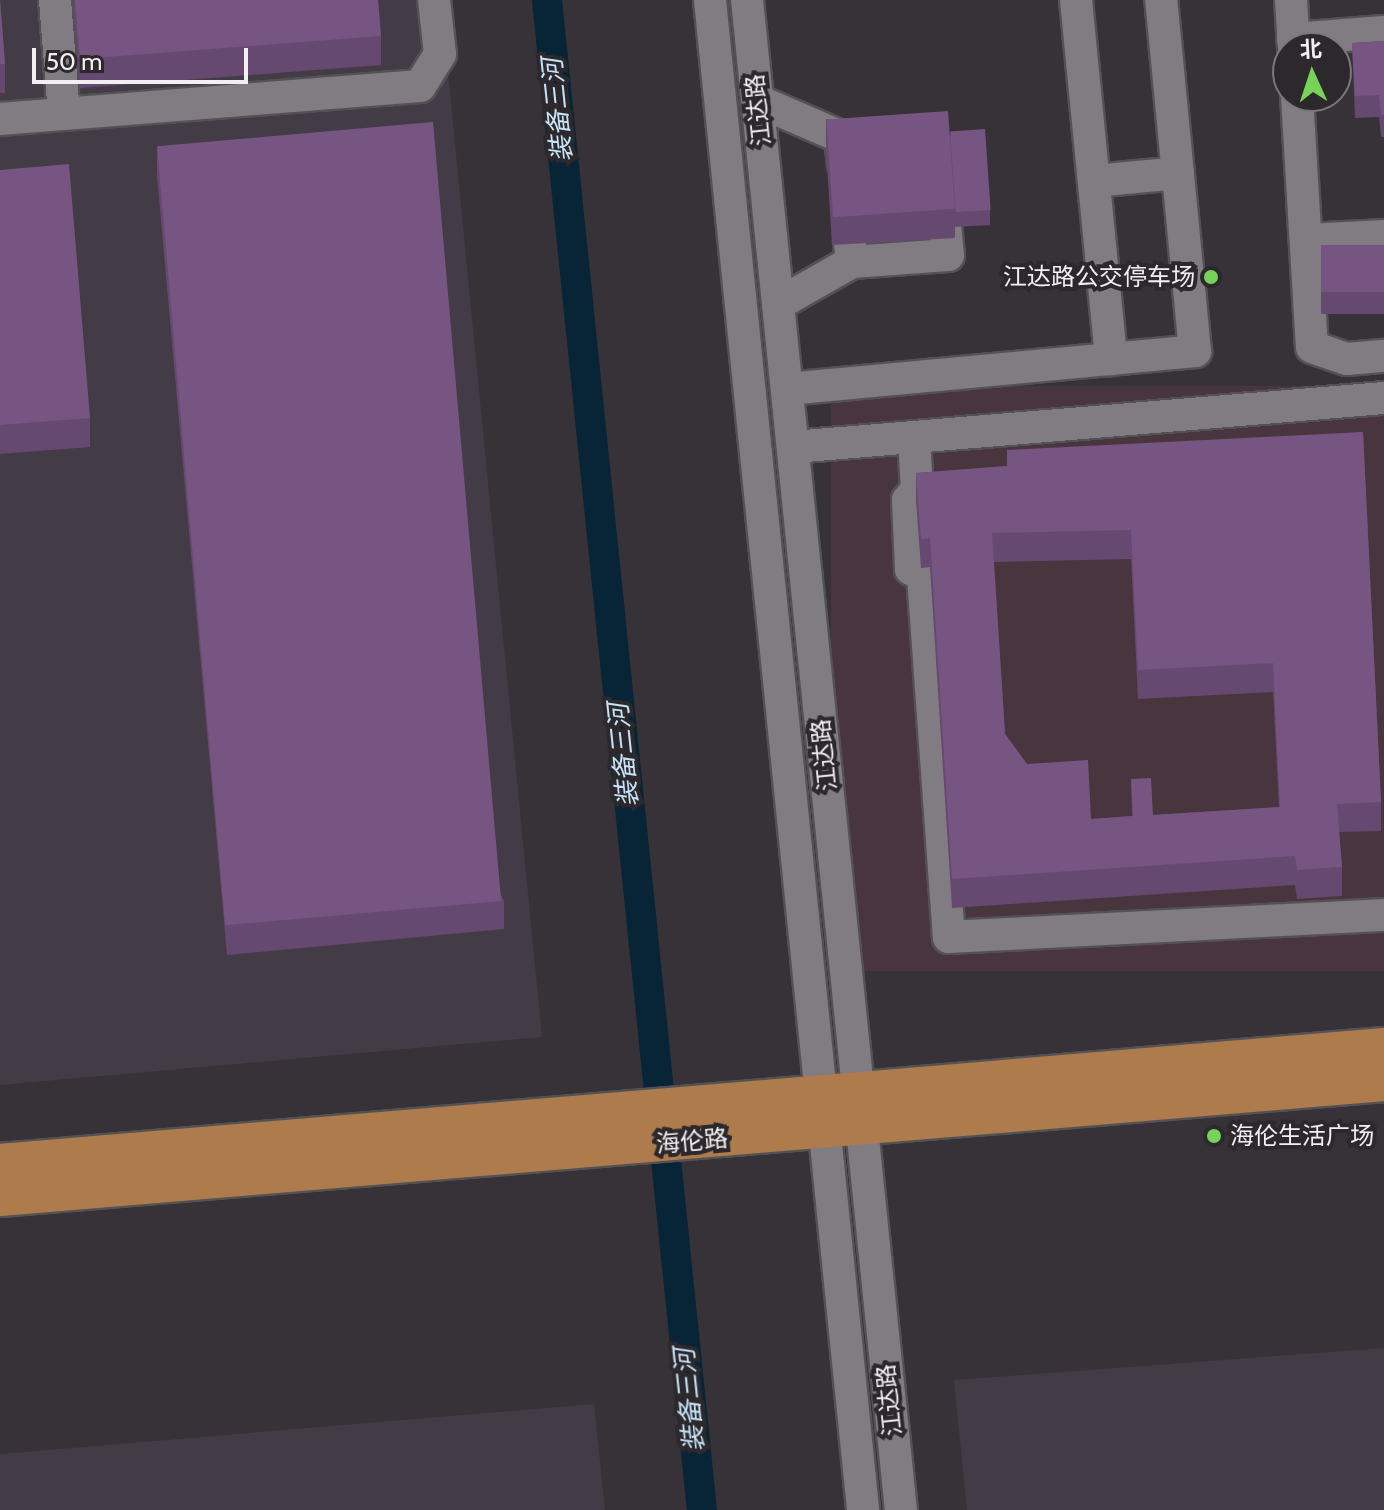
<!DOCTYPE html>
<meta charset="utf-8">
<style>
body{margin:0}
#map{position:relative;width:1384px;height:1510px;overflow:hidden;background:#363237;font-family:Cabin,"Noto Sans SC",sans-serif}
div>[style]{position:absolute}
.commercial>*{inset:0;background:#48353d;transform-origin:0 0}
.built>*{inset:0;background:#433b45}
.canal>*{height:30px;margin:-15px;padding:0 15px;transform-origin:15px;border-radius:15px;background:#072536}
.roads{filter:drop-shadow(2px 0 #545155) drop-shadow(-2px 0 #545155) drop-shadow(0 2px #545155) drop-shadow(0 -2px #545155)}
.minor>*{height:32px;margin:-16px;padding:0 16px;transform-origin:16px;border-radius:16px;background:#807c81}
.major>*{height:40px;margin:-20px;padding:0 20px;transform-origin:20px;border-radius:20px;background:#ae7b4c}
.wall>*{inset:0;background:#664970;transform-origin:0 0}
.building>*{inset:0;background:#775582;transform-origin:0 0}
.dots>*{width:22px;height:22px;translate:-50% -50%;box-sizing:border-box;border:4px solid #2c282c;border-radius:50%}
span{translate:-50% -50%;white-space:nowrap;text-align:center;line-height:1.15;-webkit-text-stroke:8px #2c282c;paint-order:stroke}
.street-label{font-size:24px;color:#f2eff2}
.poi-label{font-size:24px;color:#f2eff2}
.right{translate:-100% -50%;text-align:right}
.left{translate:0 -50%;text-align:left}
.water-label{font-size:26px;color:#c5e4f9;font-style:italic}
.north{position:absolute;left:1272px;top:32px;width:80px;height:80px;box-sizing:border-box;background:#2c282c;border:2px solid #7b787b;border-radius:50%;rotate:357deg;font-size:22px;font-weight:700;line-height:32px;text-align:center;color:#f2eff2}
.north::after{content:'';display:block;margin:auto;width:28px;height:36px;background:#77d259;clip-path:polygon(50% 0,100% 100%,50% 72%,0 100%)}
.scale{position:absolute;left:32px;top:48px;width:216px;height:36px;box-sizing:border-box;border:4px solid #f2eff2;border-top:0;padding-left:10px;font-size:24px;line-height:28px;white-space:nowrap;color:#f2eff2;-webkit-text-stroke:6px #2c282c;paint-order:stroke}
</style>
<div id="map">
<div class="commercial">
<div style="left:1384px;top:386px;width:585px;height:553px;rotate:90deg"></div>
</div>
<div class="built">
<div style="clip-path:polygon(0 0,441px 0,542px 1037px,0 1085px)"></div>
<div style="clip-path:polygon(1384px 1348px,1384px 1510px,967px 1510px,954px 1380px)"></div>
<div style="clip-path:polygon(594px 1404px,605px 1510px,0 1510px,0 1454px)"></div>
</div>
<div class="canal">
<div style="left:547px;top:0;width:1518px;rotate:84.14deg"></div>
</div>
<div class="roads">
<div class="minor">
<div style="left:55px;top:0;width:114px;rotate:85.5deg"></div>
<div style="left:710px;top:0;width:1518px;rotate:84.21deg"></div>
<div style="left:747px;top:0;width:1518px;rotate:84.18deg"></div>
<div style="left:1076px;top:0;width:361px;rotate:84.4deg"></div>
<div style="left:1291px;top:0;width:48px;rotate:86.4deg"></div>
<div style="left:1293px;top:39px;width:91px;rotate:-4.4deg"></div>
<div style="left:1297px;top:96px;width:251px;rotate:86.6deg"></div>
<div style="left:1312px;top:347px;width:37px;rotate:19deg"></div>
<div style="left:1347px;top:359px;width:37px;rotate:-5deg"></div>
<div style="left:758px;top:101px;width:90px;rotate:23.4deg"></div>
<div style="left:841px;top:137px;width:27px;rotate:84deg"></div>
<div style="left:0;top:119px;width:421px;rotate:-4.5deg"></div>
<div style="left:420px;top:86px;width:38px;rotate:-58deg"></div>
<div style="left:440px;top:54px;width:54px;rotate:-96.3deg"></div>
<div style="left:1094px;top:181px;width:84px;rotate:-5.4deg"></div>
<div style="left:1306px;top:240px;width:78px;rotate:-2.9deg"></div>
<div style="left:852px;top:262px;width:96px;rotate:-4.2deg"></div>
<div style="left:948px;top:255px;width:60px;rotate:-95.7deg"></div>
<div style="left:778px;top:304px;width:85px;rotate:-29.6deg"></div>
<div style="left:852px;top:262px;width:20px;rotate:-96deg"></div>
<div style="left:787px;top:389px;width:410px;rotate:-5.3deg"></div>
<div style="left:1195px;top:351px;width:353px;rotate:-95.5deg"></div>
<div style="left:914px;top:438px;width:52px;rotate:86.7deg"></div>
<div style="left:917px;top:490px;width:13px;rotate:132deg"></div>
<div style="left:908px;top:500px;width:69px;rotate:87.5deg"></div>
<div style="left:911px;top:569px;width:14px;rotate:30deg"></div>
<div style="left:923px;top:576px;width:362px;rotate:85.9deg"></div>
<div style="left:949px;top:937px;width:436px;rotate:-2.9deg"></div>
<div style="left:793px;top:447px;width:593px;rotate:-4.74deg"></div>
</div>
<div class="major">
<div style="left:0;top:1164px;width:1389px;rotate:-4.79deg"></div>
<div style="left:0;top:1196px;width:1389px;rotate:-4.75deg"></div>
</div>
</div>
<div class="wall">
<div style="clip-path:polygon(0 0,5px 64px,5px 93px,0 93px)"></div>
<div style="clip-path:polygon(73px 0,378px 0,381px 36px,381px 65px,80px 88px)"></div>
<div style="clip-path:polygon(1384px 41px,1384px 137px,1381px 137px,1379px 117px,1355px 118px,1352px 43px)"></div>
<div style="clip-path:polygon(826px 119px,950px 135px,990px 210px,990px 225px,955px 227px,955px 217px,955px 238px,832px 245px,826px 148px)"></div>
<div style="clip-path:polygon(157px 147px,504px 901px,504px 929px,227px 955px,157px 176px)"></div>
<div style="clip-path:polygon(0 170px,90px 418px,90px 447px,0 454px)"></div>
<div style="left:1384px;top:245px;width:69px;height:63px;rotate:90deg"></div>
<div style="clip-path:polygon(evenodd,1363px 432px,1381px 802px,1381px 831px,1339px 832px,1342px 867px,1342px 896px,1297px 899px,1295px 885px,952px 908px,930px 567px,921px 568px,916px 501px,916px 473px,1007px 466px,1363px 432px,1131px 559px,1138px 699px,1273px 692px,1279px 807px,1153px 815px,1131px 779px,1132px 816px,1091px 819px,1027px 764px,1005px 734px,994px 562px,1131px 559px)"></div>
</div>
<div class="building">
<div style="clip-path:polygon(0 0,5px 64px,0 64px)"></div>
<div style="clip-path:polygon(75px 0,378px 0,381px 36px,80px 59px)"></div>
<div style="clip-path:polygon(1384px 41px,1384px 115px,1381px 115px,1379px 95px,1355px 96px,1352px 43px)"></div>
<div style="left:948px;top:111px;width:98px;height:122px;rotate:86deg"></div>
<div style="left:433px;top:122px;width:782px;height:277px;rotate:85deg"></div>
<div style="left:985px;top:129px;width:81px;height:35px;rotate:86deg"></div>
<div style="clip-path:polygon(69px 164px,90px 418px,0 425px,0 170px)"></div>
<div style="left:1384px;top:245px;width:47px;height:63px;rotate:90deg"></div>
<div style="clip-path:polygon(evenodd,1363px 432px,1381px 802px,1337px 804px,1342px 867px,1297px 870px,1295px 856px,952px 879px,930px 538px,921px 539px,916px 473px,1007px 466px,1007px 450px,1363px 432px,1131px 530px,1138px 670px,1273px 663px,1280px 807px,1153px 815px,1151px 778px,1131px 779px,1133px 816px,1091px 819px,1088px 760px,1027px 764px,1005px 734px,992px 533px,1131px 530px)"></div>
</div>
<div class="dots">
<div style="left:1211px;top:277px;background:#77d259"></div>
<div style="left:1214px;top:1136px;background:#77d259"></div>
</div>
<div class="street-label">
<span style="left:758px;top:110px;rotate:-96deg">江达路</span>
<span style="left:824px;top:755px;rotate:-96deg">江达路</span>
<span style="left:692px;top:1141px;rotate:-5deg">海伦路</span>
<span style="left:889px;top:1400px;rotate:-96deg">江达路</span>
</div>
<div class="poi-label">
<span class="right" style="left:1195px;top:277px">江达路公交停车场</span>
<span class="left" style="left:1230px;top:1136px">海伦生活广场</span>
</div>
<div class="water-label">
<span style="left:558px;top:110px;rotate:-96deg">装备三河</span>
<span style="left:624px;top:755px;rotate:-96deg">装备三河</span>
<span style="left:690px;top:1400px;rotate:-96deg">装备三河</span>
</div>
<div class="north">北</div>
<div class="scale">50 m</div>
</div>
